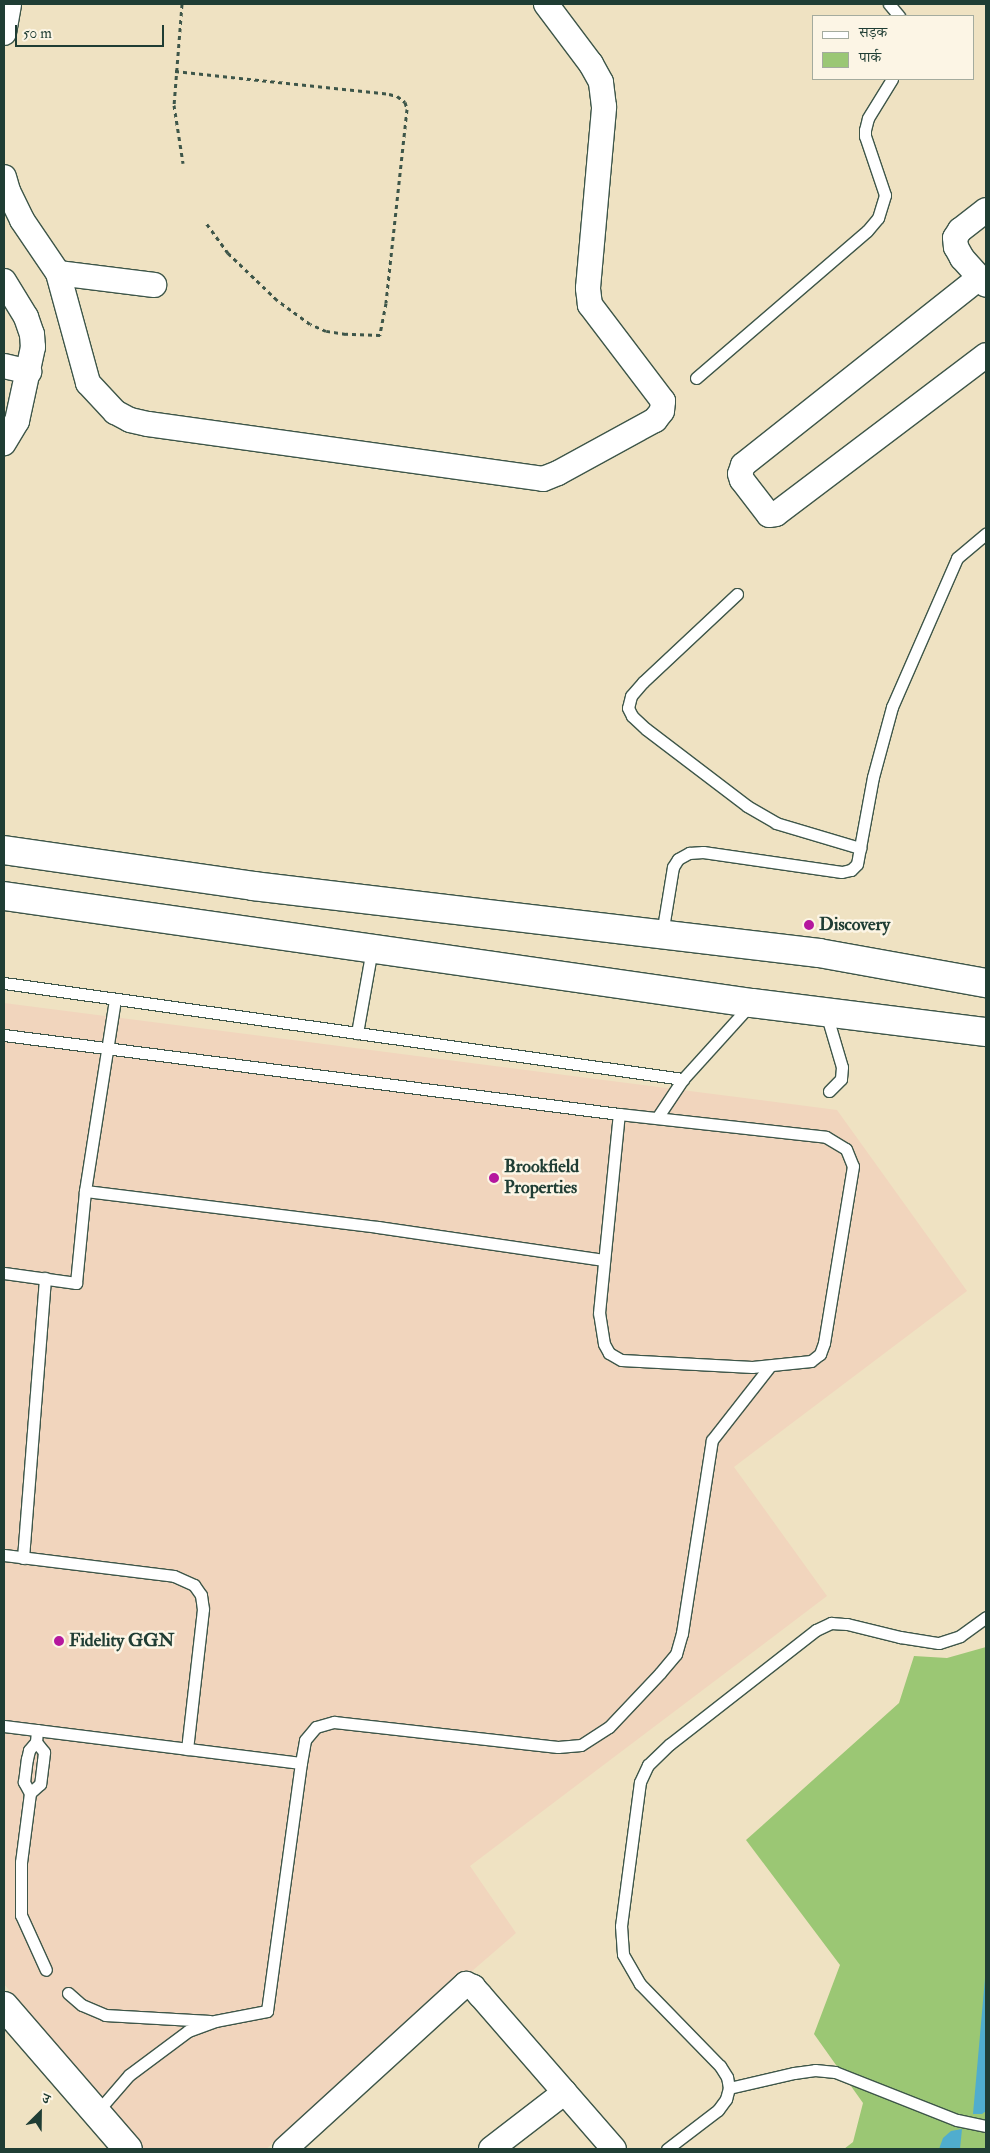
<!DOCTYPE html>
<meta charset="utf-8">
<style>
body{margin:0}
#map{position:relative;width:990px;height:2153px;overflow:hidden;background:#efe2c2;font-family:"IM FELL Double Pica","Noto Serif Devanagari",serif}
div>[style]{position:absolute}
.built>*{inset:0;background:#f1d5bd}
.green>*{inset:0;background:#9bc774}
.water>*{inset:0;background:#50adce}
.path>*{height:3px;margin-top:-1.5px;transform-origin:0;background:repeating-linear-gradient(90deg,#3e5649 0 4px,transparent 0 8px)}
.roads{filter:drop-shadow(1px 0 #3e5649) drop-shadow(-1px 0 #3e5649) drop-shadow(0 1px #3e5649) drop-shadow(0 -1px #3e5649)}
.service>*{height:11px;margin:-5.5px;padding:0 5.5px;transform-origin:5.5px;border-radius:5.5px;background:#fff}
.minor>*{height:24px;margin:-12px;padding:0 12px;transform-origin:12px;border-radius:12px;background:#fff}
.tertiary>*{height:28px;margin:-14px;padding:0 14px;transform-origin:14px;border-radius:14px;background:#fff}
.secondary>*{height:28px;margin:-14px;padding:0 14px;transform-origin:14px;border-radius:14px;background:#fff}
.dots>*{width:14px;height:14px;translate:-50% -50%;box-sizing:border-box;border:2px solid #fcf5e5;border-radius:50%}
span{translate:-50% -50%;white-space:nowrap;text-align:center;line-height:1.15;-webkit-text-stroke:5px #fcf5e5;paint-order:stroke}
.poi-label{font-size:18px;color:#1f3d34;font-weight:700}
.left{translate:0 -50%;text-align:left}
.frame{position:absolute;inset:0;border:5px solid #1f3d34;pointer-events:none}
.legend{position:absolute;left:812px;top:15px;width:162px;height:65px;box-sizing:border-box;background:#fcf5e5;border:1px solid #a4ab9e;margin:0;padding:6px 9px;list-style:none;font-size:15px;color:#1f3d34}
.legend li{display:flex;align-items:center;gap:10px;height:25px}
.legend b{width:25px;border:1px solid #a4ab9e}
.north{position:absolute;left:15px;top:2088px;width:50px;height:50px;-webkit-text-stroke:4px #fcf5e5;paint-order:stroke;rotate:23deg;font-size:14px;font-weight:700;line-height:20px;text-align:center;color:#1f3d34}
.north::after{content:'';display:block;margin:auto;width:18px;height:22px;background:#1f3d34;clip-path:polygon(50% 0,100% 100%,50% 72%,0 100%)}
.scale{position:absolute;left:15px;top:25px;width:149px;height:22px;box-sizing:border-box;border:2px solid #1f3d34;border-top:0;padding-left:6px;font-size:15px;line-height:18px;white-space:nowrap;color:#1f3d34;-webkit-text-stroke:4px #fcf5e5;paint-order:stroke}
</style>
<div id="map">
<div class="built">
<div style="clip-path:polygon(4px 1003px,837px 1110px,967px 1291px,734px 1467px,827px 1596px,470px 1866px,516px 1933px,266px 2149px,143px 2149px,4px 1984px)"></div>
</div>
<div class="green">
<div style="clip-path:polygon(986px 1647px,986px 2149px,844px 2149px,853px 2142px,863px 2103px,814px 2034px,840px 1965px,746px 1840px,899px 1703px,914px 1656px,947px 1658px)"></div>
</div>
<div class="water">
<div style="clip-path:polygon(986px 1967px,986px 2111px,982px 2114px,973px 2114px)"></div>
<div style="clip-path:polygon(962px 2129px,960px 2149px,939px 2149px,943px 2138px,951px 2131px)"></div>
</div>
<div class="path">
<div style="left:182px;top:4px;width:101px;rotate:94.5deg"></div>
<div style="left:174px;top:105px;width:59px;rotate:81.2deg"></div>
<div style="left:175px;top:71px;width:215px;rotate:6.1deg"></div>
<div style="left:389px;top:94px;width:8px;rotate:14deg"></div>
<div style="left:397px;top:96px;width:10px;rotate:37deg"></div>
<div style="left:405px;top:102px;width:7px;rotate:74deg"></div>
<div style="left:407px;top:109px;width:195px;rotate:96.2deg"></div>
<div style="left:386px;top:303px;width:33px;rotate:101deg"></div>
<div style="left:380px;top:335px;width:34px;rotate:-178deg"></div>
<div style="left:346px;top:334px;width:20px;rotate:-171deg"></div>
<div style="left:326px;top:331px;width:17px;rotate:-156deg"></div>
<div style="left:310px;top:324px;width:41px;rotate:-144deg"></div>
<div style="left:277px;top:300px;width:68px;rotate:-136.2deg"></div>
<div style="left:228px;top:253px;width:37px;rotate:-126deg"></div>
</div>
<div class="roads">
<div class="service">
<div style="left:889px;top:4px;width:16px;rotate:50deg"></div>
<div style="left:696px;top:378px;width:225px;rotate:-40.7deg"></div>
<div style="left:867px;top:231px;width:17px;rotate:-50deg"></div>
<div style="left:878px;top:218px;width:24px;rotate:-73deg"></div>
<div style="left:885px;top:195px;width:62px;rotate:-108.7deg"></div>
<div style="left:865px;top:136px;width:6px;rotate:-90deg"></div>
<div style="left:865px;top:130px;width:12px;rotate:-76deg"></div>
<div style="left:868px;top:118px;width:46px;rotate:-58.4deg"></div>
<div style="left:737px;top:594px;width:129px;rotate:136.9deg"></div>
<div style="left:643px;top:682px;width:18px;rotate:131deg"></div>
<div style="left:631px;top:696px;width:12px;rotate:104deg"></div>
<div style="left:628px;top:708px;width:9px;rotate:63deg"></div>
<div style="left:632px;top:716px;width:19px;rotate:43deg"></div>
<div style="left:646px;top:729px;width:127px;rotate:37.3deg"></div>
<div style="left:747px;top:806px;width:34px;rotate:30deg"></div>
<div style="left:776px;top:823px;width:88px;rotate:16.6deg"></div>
<div style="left:662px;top:934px;width:68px;rotate:-80.7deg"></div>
<div style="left:673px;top:867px;width:9px;rotate:-58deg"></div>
<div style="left:678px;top:859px;width:13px;rotate:-29deg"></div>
<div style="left:689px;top:853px;width:14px;rotate:-4deg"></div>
<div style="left:703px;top:852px;width:140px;rotate:8.2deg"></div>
<div style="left:842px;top:872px;width:9px;rotate:-13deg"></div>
<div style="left:851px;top:870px;width:8px;rotate:-45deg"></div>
<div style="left:857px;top:864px;width:88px;rotate:-79.6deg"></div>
<div style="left:873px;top:777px;width:73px;rotate:-74.8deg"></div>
<div style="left:892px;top:707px;width:163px;rotate:-66.4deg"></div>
<div style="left:957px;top:558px;width:38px;rotate:-40deg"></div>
<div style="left:4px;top:983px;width:686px;rotate:8.05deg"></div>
<div style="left:826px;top:1013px;width:56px;rotate:73.5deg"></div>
<div style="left:842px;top:1067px;width:12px;rotate:95deg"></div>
<div style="left:841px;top:1079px;width:17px;rotate:135deg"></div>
<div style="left:357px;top:1033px;width:85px;rotate:-79.9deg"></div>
<div style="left:4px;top:1035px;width:620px;rotate:7.32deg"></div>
<div style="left:619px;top:1114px;width:208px;rotate:6.3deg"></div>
<div style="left:826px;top:1137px;width:23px;rotate:31deg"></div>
<div style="left:846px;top:1149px;width:18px;rotate:68deg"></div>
<div style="left:853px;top:1166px;width:179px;rotate:99.3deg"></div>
<div style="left:824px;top:1343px;width:12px;rotate:110deg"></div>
<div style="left:820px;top:1354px;width:11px;rotate:142deg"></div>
<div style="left:811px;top:1361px;width:59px;rotate:174.2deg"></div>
<div style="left:752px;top:1367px;width:131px;rotate:-176.9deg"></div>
<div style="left:621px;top:1360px;width:14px;rotate:-150deg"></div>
<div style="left:609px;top:1353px;width:10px;rotate:-119deg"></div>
<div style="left:604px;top:1344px;width:31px;rotate:-99deg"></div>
<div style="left:599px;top:1313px;width:200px;rotate:-84.3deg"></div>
<div style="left:657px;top:1118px;width:47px;rotate:-56.3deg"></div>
<div style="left:683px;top:1079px;width:100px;rotate:-47.8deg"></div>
<div style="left:85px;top:1191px;width:295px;rotate:7deg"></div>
<div style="left:378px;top:1227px;width:228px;rotate:8.3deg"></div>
<div style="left:4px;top:1273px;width:73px;rotate:7.9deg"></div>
<div style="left:76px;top:1283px;width:92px;rotate:-84.4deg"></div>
<div style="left:85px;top:1191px;width:194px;rotate:-81.1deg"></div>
<div style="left:4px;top:1555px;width:171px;rotate:7deg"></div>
<div style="left:174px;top:1576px;width:22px;rotate:24deg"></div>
<div style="left:194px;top:1585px;width:12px;rotate:55deg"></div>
<div style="left:201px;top:1595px;width:14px;rotate:82deg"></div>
<div style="left:203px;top:1609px;width:141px;rotate:96.5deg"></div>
<div style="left:23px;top:1558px;width:281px;rotate:-85.5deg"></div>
<div style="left:4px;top:1726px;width:299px;rotate:7.1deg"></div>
<div style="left:36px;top:1742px;width:13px;rotate:51deg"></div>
<div style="left:44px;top:1752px;width:9px;rotate:96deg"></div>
<div style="left:43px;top:1761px;width:23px;rotate:97deg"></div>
<div style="left:40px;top:1784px;width:13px;rotate:138deg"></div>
<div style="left:30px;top:1793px;width:13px;rotate:-119deg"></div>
<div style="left:24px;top:1782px;width:23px;rotate:-83deg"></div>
<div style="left:27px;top:1759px;width:9px;rotate:-77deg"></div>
<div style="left:29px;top:1750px;width:11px;rotate:-49deg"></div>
<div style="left:36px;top:1742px;width:12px;rotate:-85deg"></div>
<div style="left:30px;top:1793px;width:70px;rotate:97.4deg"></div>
<div style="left:21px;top:1862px;width:53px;rotate:90deg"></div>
<div style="left:21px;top:1915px;width:60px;rotate:65.6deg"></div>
<div style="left:68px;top:1993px;width:18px;rotate:41deg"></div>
<div style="left:82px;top:2005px;width:25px;rotate:23deg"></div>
<div style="left:105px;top:2015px;width:105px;rotate:3.3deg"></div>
<div style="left:729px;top:2088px;width:67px;rotate:-13deg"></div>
<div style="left:794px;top:2073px;width:21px;rotate:-8deg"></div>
<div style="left:815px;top:2070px;width:20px;rotate:6deg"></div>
<div style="left:835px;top:2072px;width:131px;rotate:21.5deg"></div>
<div style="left:957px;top:2120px;width:30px;rotate:12deg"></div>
<div style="left:97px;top:2112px;width:49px;rotate:-49.1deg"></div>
<div style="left:129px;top:2075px;width:74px;rotate:-36.7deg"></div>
<div style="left:188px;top:2031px;width:29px;rotate:-20deg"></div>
<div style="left:215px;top:2021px;width:53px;rotate:-10.9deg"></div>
<div style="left:267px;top:2011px;width:250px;rotate:-82.2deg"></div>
<div style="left:301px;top:1763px;width:23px;rotate:-80deg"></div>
<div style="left:305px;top:1740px;width:17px;rotate:-50deg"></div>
<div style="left:316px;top:1727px;width:19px;rotate:-16deg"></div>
<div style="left:334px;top:1722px;width:225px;rotate:6.4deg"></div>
<div style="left:558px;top:1747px;width:23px;rotate:-5deg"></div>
<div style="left:581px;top:1745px;width:33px;rotate:-33deg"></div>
<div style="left:609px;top:1727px;width:74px;rotate:-46.6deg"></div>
<div style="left:660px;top:1673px;width:25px;rotate:-50deg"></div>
<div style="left:676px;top:1654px;width:22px;rotate:-74deg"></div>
<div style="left:682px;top:1633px;width:195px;rotate:-81.2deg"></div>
<div style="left:712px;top:1440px;width:94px;rotate:-51.9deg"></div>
<div style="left:667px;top:2149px;width:64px;rotate:-37.4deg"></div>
<div style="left:718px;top:2110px;width:14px;rotate:-54deg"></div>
<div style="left:726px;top:2099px;width:11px;rotate:-75deg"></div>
<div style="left:729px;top:2088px;width:11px;rotate:-100deg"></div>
<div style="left:727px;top:2077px;width:13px;rotate:-122deg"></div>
<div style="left:720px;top:2066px;width:115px;rotate:-134.3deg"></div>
<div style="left:640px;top:1984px;width:34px;rotate:-120deg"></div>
<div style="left:623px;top:1954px;width:28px;rotate:-94deg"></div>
<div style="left:621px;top:1926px;width:145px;rotate:-82.5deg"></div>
<div style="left:640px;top:1782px;width:19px;rotate:-65deg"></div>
<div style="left:648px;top:1765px;width:30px;rotate:-44deg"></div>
<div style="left:670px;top:1744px;width:185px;rotate:-38deg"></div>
<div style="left:816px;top:1630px;width:17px;rotate:-25deg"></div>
<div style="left:831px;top:1623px;width:16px;rotate:4deg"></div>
<div style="left:847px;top:1624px;width:55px;rotate:13.8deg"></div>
<div style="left:900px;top:1637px;width:39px;rotate:9deg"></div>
<div style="left:939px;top:1643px;width:22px;rotate:-18deg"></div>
<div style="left:960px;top:1636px;width:32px;rotate:-36deg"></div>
</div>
<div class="minor">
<div style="left:4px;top:33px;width:29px;rotate:-80deg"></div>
<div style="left:4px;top:177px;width:15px;rotate:74deg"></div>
<div style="left:8px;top:191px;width:32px;rotate:64deg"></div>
<div style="left:22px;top:220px;width:64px;rotate:55.8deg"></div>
<div style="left:58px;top:273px;width:114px;rotate:74.7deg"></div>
<div style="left:88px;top:383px;width:40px;rotate:47deg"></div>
<div style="left:115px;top:412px;width:17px;rotate:28deg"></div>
<div style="left:130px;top:420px;width:18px;rotate:13deg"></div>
<div style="left:148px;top:424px;width:399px;rotate:7.9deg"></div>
<div style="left:543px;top:479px;width:16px;rotate:-22deg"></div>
<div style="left:558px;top:473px;width:111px;rotate:-28.7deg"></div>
<div style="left:655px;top:420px;width:11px;rotate:-52deg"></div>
<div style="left:662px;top:411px;width:10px;rotate:-84deg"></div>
<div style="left:663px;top:401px;width:121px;rotate:-127.2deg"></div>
<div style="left:590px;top:305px;width:17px;rotate:-97deg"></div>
<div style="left:588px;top:288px;width:182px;rotate:-84.9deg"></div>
<div style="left:604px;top:107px;width:25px;rotate:-97deg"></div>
<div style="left:601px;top:82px;width:21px;rotate:-119deg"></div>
<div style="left:591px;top:64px;width:75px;rotate:-126.9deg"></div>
<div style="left:986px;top:210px;width:33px;rotate:142deg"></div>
<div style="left:960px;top:230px;width:9px;rotate:122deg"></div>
<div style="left:955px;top:238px;width:9px;rotate:84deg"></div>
<div style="left:956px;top:247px;width:13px;rotate:61deg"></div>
<div style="left:962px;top:258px;width:36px;rotate:48deg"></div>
<div style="left:58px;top:273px;width:97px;rotate:7.1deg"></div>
<div style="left:979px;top:278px;width:301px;rotate:141.6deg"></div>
<div style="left:743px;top:465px;width:9px;rotate:108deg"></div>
<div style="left:740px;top:474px;width:6px;rotate:72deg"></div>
<div style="left:742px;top:480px;width:44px;rotate:52.4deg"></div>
<div style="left:769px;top:515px;width:7px;rotate:-8deg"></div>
<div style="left:776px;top:514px;width:263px;rotate:-37.1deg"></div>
<div style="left:4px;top:281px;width:42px;rotate:58.6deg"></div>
<div style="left:26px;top:317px;width:18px;rotate:71deg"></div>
<div style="left:32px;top:334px;width:13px;rotate:86deg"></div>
<div style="left:33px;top:347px;width:76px;rotate:102.2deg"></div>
<div style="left:17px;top:421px;width:26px;rotate:121deg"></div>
<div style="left:4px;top:366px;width:26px;rotate:13deg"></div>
<div style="left:285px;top:2149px;width:245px;rotate:-42.4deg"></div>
<div style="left:466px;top:1984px;width:8px;rotate:23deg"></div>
<div style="left:473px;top:1987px;width:11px;rotate:49deg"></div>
<div style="left:480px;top:1995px;width:204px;rotate:49deg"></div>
<div style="left:491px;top:2149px;width:93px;rotate:-37.6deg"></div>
</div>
<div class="tertiary">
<div style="left:4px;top:2006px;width:189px;rotate:49.1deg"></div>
</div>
<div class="secondary">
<div style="left:4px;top:850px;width:252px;rotate:8.2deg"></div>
<div style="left:253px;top:886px;width:570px;rotate:6.75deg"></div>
<div style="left:819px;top:953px;width:170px;rotate:10.2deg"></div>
<div style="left:4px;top:896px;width:756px;rotate:8.14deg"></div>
<div style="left:752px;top:1003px;width:236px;rotate:7.1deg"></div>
</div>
</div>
<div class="dots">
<div style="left:809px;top:925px;background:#b5179e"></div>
<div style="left:494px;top:1178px;background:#b5179e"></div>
<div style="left:59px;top:1641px;background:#b5179e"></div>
</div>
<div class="poi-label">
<span class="left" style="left:819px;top:925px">Discovery</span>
<span class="left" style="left:504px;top:1178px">Brookfield<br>Properties</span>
<span class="left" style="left:69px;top:1641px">Fidelity GGN</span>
</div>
<div class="frame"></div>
<ul class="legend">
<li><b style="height:6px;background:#fff"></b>सड़क</li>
<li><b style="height:14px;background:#9bc774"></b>पार्क</li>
</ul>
<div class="north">उ</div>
<div class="scale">50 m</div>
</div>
